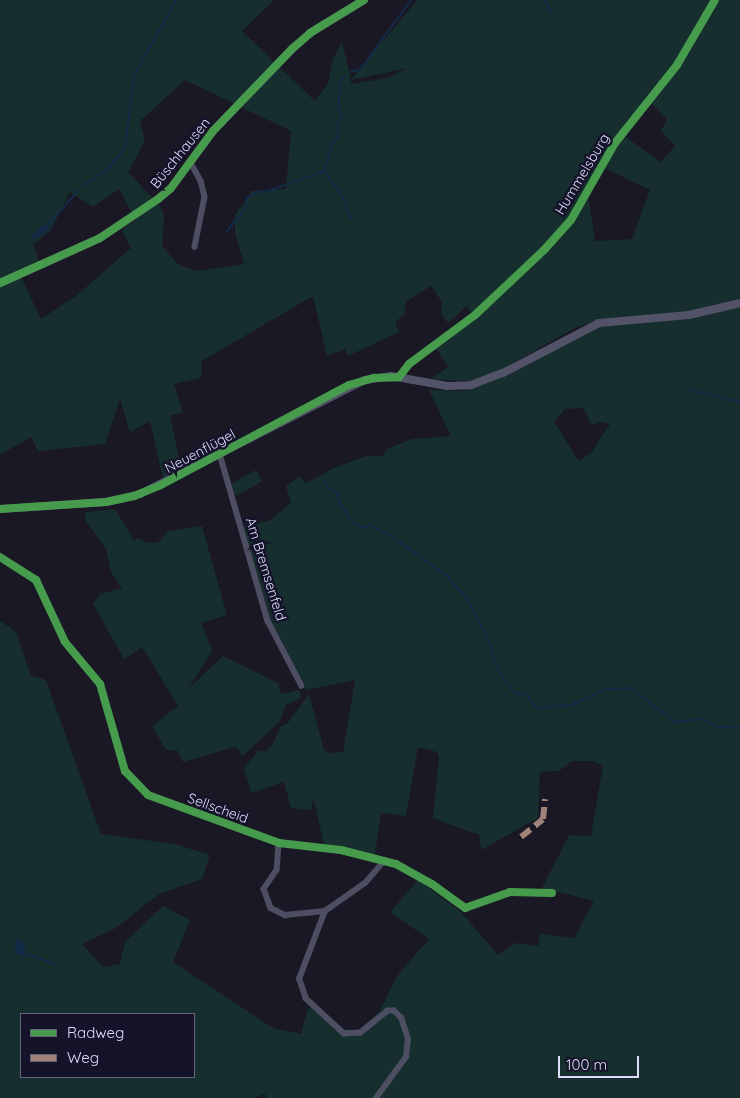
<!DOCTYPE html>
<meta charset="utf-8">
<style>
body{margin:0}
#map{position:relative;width:740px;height:1098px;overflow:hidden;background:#191824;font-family:Quicksand,sans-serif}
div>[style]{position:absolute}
.green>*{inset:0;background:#162e2e;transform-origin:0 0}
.water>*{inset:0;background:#142b48}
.stream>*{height:2px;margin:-1px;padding:0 1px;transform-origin:1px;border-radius:1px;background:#142b48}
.street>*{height:5.5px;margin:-2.75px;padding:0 2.75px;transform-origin:2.75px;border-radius:2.75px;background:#4e4e63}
.secondary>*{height:8px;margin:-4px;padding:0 4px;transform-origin:4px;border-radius:4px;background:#525369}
.quiet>*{height:6px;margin-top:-3px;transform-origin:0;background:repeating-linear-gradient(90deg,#a18479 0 12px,transparent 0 18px)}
.cycleway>*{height:8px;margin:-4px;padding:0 4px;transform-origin:4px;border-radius:4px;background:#469c4c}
span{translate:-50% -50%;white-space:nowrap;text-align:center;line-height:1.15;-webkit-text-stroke:5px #151329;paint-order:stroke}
.street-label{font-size:14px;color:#deddfc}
.legend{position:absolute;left:20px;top:1013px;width:175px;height:65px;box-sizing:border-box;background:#151329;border:1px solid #65647d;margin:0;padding:6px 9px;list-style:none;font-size:15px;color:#deddfc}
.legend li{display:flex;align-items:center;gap:10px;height:25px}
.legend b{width:25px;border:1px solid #65647d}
.scale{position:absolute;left:558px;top:1056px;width:81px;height:22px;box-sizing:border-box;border:2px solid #deddfc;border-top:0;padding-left:6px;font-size:15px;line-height:18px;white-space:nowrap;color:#deddfc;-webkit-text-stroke:4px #151329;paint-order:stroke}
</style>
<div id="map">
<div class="green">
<div style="clip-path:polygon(evenodd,0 0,274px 0,242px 31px,315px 101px,328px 84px,333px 59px,342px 41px,351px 80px,417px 0,712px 0,703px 16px,718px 0,740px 0,740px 300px,694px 311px,599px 319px,573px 329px,511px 364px,516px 371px,601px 325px,740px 305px,740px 1098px,267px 1098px,265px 1094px,253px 1098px,0 1098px,0 621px,16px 632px,31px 676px,46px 680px,101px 834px,175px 844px,210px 855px,202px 879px,159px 894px,116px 928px,82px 944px,103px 967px,120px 964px,125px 942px,163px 906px,190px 920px,173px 962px,273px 1028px,301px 1034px,308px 1008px,318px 1007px,341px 1029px,358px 1030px,379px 1012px,397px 976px,429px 939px,390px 912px,418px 880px,460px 911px,498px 955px,515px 943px,538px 946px,540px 934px,574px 938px,594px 901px,542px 888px,569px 835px,591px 836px,603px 766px,593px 761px,572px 761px,559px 771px,540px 772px,538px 818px,481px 850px,479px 835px,433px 818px,439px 757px,437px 752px,418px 747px,406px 816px,381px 813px,375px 854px,324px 845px,313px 796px,312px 810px,291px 808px,284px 782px,251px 793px,244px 768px,258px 751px,266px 751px,273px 744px,280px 727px,287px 724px,309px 694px,324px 750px,330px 753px,343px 752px,355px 680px,307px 690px,270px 619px,243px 526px,269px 521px,291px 503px,286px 486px,299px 477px,306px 483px,334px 468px,366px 456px,382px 456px,387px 449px,412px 439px,451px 436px,429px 390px,467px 391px,466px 381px,431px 379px,448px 367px,435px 347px,473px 315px,467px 306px,448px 323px,441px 314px,442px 302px,431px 286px,406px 302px,404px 315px,395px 322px,399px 332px,348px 356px,345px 349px,327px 356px,313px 296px,202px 361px,201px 378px,174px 384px,183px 412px,170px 416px,181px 468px,163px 478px,150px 421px,130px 432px,120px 399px,105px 444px,38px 451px,31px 437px,0 455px,0 286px,21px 277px,41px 319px,76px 296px,131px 248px,122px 230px,136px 220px,119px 189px,93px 207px,70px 192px,51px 230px,33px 244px,40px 264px,0 280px,0 0,408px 68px,388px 78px,351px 84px,351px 80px,408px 68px,0 0,185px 80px,291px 131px,286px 189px,252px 191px,235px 215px,235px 233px,244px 264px,196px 271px,179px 265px,162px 246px,164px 216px,160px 206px,128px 172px,145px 141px,140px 121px,185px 80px,0 0,646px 98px,667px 119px,661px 131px,675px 146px,661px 162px,620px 133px,646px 98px,0 0,600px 166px,650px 190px,632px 239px,595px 241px,587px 188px,600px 166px,0 0,583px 408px,592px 425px,601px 422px,610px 424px,591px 453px,579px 461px,554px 422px,565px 409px,583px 408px,0 0,21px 1014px,194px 1014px,194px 1077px,21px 1077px,21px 1014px)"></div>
<div style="left:256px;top:470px;width:13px;height:30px;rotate:61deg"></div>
<div style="clip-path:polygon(115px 509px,134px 540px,138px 538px,148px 543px,158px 542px,168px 531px,202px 526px,227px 615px,201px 623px,212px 651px,188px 689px,223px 656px,278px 683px,281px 694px,299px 690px,301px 698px,286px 705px,280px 721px,242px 757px,238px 748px,235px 747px,183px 762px,177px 750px,166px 750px,152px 726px,178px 706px,142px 647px,124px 659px,93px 604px,100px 594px,122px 588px,111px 572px,106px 549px,85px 520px,86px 512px)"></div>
</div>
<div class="water">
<div style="clip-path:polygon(44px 224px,50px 229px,32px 240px,32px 237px)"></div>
<div style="clip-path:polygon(16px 938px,24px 944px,26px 957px,15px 953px)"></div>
</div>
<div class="stream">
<div style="left:545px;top:0;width:15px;rotate:62deg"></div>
<div style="left:349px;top:72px;width:10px;rotate:-11deg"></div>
<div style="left:359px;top:70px;width:9px;rotate:-49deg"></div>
<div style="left:365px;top:63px;width:78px;rotate:-53.9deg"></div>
<div style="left:324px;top:171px;width:29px;rotate:54deg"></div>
<div style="left:341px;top:194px;width:27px;rotate:68deg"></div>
<div style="left:83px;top:186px;width:29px;rotate:-34deg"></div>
<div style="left:107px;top:170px;width:28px;rotate:-51deg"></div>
<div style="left:125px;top:148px;width:73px;rotate:-82.9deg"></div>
<div style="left:134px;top:76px;width:87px;rotate:-61.1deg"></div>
<div style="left:47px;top:226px;width:47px;rotate:-48.5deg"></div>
<div style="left:227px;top:231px;width:26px;rotate:-50deg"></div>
<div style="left:244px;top:211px;width:13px;rotate:-77deg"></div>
<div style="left:247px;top:198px;width:14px;rotate:-30deg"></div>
<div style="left:259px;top:191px;width:6px;rotate:9deg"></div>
<div style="left:265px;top:192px;width:63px;rotate:-19.6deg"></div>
<div style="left:324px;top:171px;width:30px;rotate:-73deg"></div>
<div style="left:333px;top:142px;width:6px;rotate:-39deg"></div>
<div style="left:338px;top:138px;width:17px;rotate:-90deg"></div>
<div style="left:338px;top:121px;width:6px;rotate:-45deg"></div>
<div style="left:342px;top:117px;width:13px;rotate:-108deg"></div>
<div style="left:338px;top:105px;width:26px;rotate:-83deg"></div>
<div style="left:341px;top:79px;width:5px;rotate:-37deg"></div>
<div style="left:690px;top:390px;width:51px;rotate:13.5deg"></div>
<div style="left:324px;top:479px;width:10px;rotate:66deg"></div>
<div style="left:328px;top:488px;width:11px;rotate:27deg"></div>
<div style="left:338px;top:493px;width:7px;rotate:90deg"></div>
<div style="left:338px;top:500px;width:24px;rotate:57deg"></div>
<div style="left:351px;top:520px;width:14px;rotate:34deg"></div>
<div style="left:363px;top:528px;width:8px;rotate:-23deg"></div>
<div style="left:370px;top:525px;width:27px;rotate:28deg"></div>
<div style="left:394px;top:538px;width:65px;rotate:35.6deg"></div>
<div style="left:447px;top:576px;width:27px;rotate:48deg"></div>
<div style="left:465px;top:596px;width:46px;rotate:61.2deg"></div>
<div style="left:487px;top:636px;width:38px;rotate:72deg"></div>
<div style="left:499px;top:672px;width:26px;rotate:54deg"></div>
<div style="left:514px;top:693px;width:12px;rotate:9deg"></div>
<div style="left:526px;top:695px;width:17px;rotate:50deg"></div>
<div style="left:537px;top:708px;width:34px;rotate:-5deg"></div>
<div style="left:571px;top:705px;width:38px;rotate:-25deg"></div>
<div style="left:606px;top:689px;width:25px;rotate:-2deg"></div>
<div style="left:631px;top:688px;width:56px;rotate:37.7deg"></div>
<div style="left:675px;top:722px;width:28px;rotate:-6deg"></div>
<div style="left:703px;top:719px;width:15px;rotate:28deg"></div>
<div style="left:716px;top:726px;width:24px;rotate:5deg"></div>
<div style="left:27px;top:954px;width:30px;rotate:20deg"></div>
</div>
<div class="street">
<div style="left:190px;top:161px;width:23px;rotate:61deg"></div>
<div style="left:201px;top:181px;width:16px;rotate:76deg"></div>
<div style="left:205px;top:197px;width:51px;rotate:101.3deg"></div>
<div style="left:399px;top:377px;width:16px;rotate:-52deg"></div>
<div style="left:409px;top:364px;width:82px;rotate:-36.6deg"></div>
<div style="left:475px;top:315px;width:95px;rotate:-43.3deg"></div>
<div style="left:544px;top:250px;width:40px;rotate:-48deg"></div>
<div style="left:571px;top:220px;width:89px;rotate:-60.3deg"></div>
<div style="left:615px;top:143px;width:100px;rotate:-51.5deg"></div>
<div style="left:677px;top:65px;width:75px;rotate:-59.7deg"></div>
<div style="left:220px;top:454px;width:174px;rotate:74deg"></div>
<div style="left:268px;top:621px;width:73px;rotate:62.4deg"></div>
<div style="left:0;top:557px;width:43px;rotate:32.6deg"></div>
<div style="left:36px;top:580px;width:68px;rotate:64.9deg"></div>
<div style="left:65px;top:642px;width:55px;rotate:50.2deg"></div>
<div style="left:100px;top:684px;width:91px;rotate:74deg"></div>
<div style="left:125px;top:771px;width:33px;rotate:46deg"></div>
<div style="left:148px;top:795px;width:140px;rotate:20.1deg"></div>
<div style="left:279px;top:843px;width:62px;rotate:6.4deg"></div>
<div style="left:341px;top:850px;width:57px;rotate:14.3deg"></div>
<div style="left:396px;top:864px;width:41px;rotate:29.1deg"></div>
<div style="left:432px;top:884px;width:41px;rotate:36deg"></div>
<div style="left:465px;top:908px;width:48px;rotate:-19.6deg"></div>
<div style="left:510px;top:892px;width:42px;rotate:1.4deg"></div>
<div style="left:279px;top:843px;width:27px;rotate:94deg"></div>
<div style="left:277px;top:870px;width:23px;rotate:124deg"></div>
<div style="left:264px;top:889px;width:20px;rotate:70deg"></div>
<div style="left:271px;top:908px;width:16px;rotate:27deg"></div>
<div style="left:285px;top:915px;width:40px;rotate:-5.7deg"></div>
<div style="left:376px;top:1098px;width:51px;rotate:-53.8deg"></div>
<div style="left:406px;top:1057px;width:18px;rotate:-84deg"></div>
<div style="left:408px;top:1039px;width:22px;rotate:-108deg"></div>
<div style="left:401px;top:1018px;width:10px;rotate:-135deg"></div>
<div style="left:394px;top:1011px;width:6px;rotate:180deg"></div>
<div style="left:388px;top:1011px;width:35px;rotate:141deg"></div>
<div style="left:361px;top:1033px;width:17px;rotate:177deg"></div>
<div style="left:344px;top:1034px;width:52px;rotate:-137.4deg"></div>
<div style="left:306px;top:999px;width:21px;rotate:-109deg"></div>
<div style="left:299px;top:979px;width:73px;rotate:-69.1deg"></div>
<div style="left:325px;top:911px;width:49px;rotate:-35deg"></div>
<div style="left:365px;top:883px;width:30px;rotate:-49deg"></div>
</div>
<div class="secondary">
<div style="left:0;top:283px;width:110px;rotate:-24.2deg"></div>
<div style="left:100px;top:238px;width:70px;rotate:-33.9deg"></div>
<div style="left:158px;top:199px;width:17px;rotate:-40deg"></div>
<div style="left:171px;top:188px;width:71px;rotate:-53.6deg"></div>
<div style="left:213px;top:131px;width:115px;rotate:-46.1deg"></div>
<div style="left:293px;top:48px;width:23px;rotate:-41deg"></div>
<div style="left:310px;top:33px;width:63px;rotate:-31.4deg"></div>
<div style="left:0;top:509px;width:106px;rotate:-3.8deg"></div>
<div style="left:106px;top:502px;width:35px;rotate:-13deg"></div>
<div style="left:140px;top:494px;width:252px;rotate:-26.9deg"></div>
<div style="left:365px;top:380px;width:26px;rotate:-9deg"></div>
<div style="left:391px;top:376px;width:57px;rotate:10.1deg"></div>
<div style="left:447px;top:386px;width:24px;rotate:-2deg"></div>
<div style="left:471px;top:385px;width:34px;rotate:-21deg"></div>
<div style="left:503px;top:373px;width:108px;rotate:-27.5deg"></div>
<div style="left:599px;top:323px;width:90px;rotate:-5.1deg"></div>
<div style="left:689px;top:315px;width:52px;rotate:-13.2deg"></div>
</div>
<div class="quiet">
<div style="left:521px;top:837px;width:28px;rotate:-39deg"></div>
<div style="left:543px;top:819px;width:20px;rotate:-84deg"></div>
</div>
<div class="cycleway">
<div style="left:0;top:283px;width:110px;rotate:-24.2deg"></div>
<div style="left:100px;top:238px;width:70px;rotate:-33.9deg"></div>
<div style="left:158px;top:199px;width:17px;rotate:-40deg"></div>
<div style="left:171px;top:188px;width:71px;rotate:-53.6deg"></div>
<div style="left:213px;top:131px;width:115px;rotate:-46.1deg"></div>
<div style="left:293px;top:48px;width:23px;rotate:-41deg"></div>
<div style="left:310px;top:33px;width:63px;rotate:-31.4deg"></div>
<div style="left:0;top:509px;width:106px;rotate:-3.8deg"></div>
<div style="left:106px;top:502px;width:29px;rotate:-12deg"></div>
<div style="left:134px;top:496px;width:27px;rotate:-22deg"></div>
<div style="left:159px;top:486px;width:215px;rotate:-28deg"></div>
<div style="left:349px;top:385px;width:26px;rotate:-16deg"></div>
<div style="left:374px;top:378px;width:25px;rotate:-2deg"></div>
<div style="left:399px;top:377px;width:16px;rotate:-52deg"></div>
<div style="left:409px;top:364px;width:82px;rotate:-36.6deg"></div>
<div style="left:475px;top:315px;width:95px;rotate:-43.3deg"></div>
<div style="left:544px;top:250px;width:40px;rotate:-48deg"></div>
<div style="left:571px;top:220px;width:89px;rotate:-60.3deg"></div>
<div style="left:615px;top:143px;width:100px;rotate:-51.5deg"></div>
<div style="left:677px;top:65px;width:75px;rotate:-59.7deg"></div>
<div style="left:0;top:557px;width:43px;rotate:32.6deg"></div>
<div style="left:36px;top:580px;width:68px;rotate:64.9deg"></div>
<div style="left:65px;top:642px;width:55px;rotate:50.2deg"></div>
<div style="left:100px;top:684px;width:91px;rotate:74deg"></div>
<div style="left:125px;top:771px;width:33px;rotate:46deg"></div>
<div style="left:148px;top:795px;width:140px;rotate:20.1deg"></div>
<div style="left:279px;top:843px;width:62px;rotate:6.4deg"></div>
<div style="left:341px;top:850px;width:57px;rotate:14.3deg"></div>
<div style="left:396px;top:864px;width:41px;rotate:29.1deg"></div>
<div style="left:432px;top:884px;width:41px;rotate:36deg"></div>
<div style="left:465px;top:908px;width:48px;rotate:-19.6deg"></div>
<div style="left:510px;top:892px;width:42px;rotate:1.4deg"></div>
</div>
<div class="street-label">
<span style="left:180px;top:153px;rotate:-51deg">Büschhausen</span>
<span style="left:582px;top:174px;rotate:-59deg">Hummelsburg</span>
<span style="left:200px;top:451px;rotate:-28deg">Neuenflügel</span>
<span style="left:266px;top:569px;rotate:73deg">Am Bremsenfeld</span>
<span style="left:218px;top:808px;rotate:20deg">Sellscheid</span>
</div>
<ul class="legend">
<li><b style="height:6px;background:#469c4c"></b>Radweg</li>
<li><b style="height:6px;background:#a18479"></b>Weg</li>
</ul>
<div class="scale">100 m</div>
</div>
